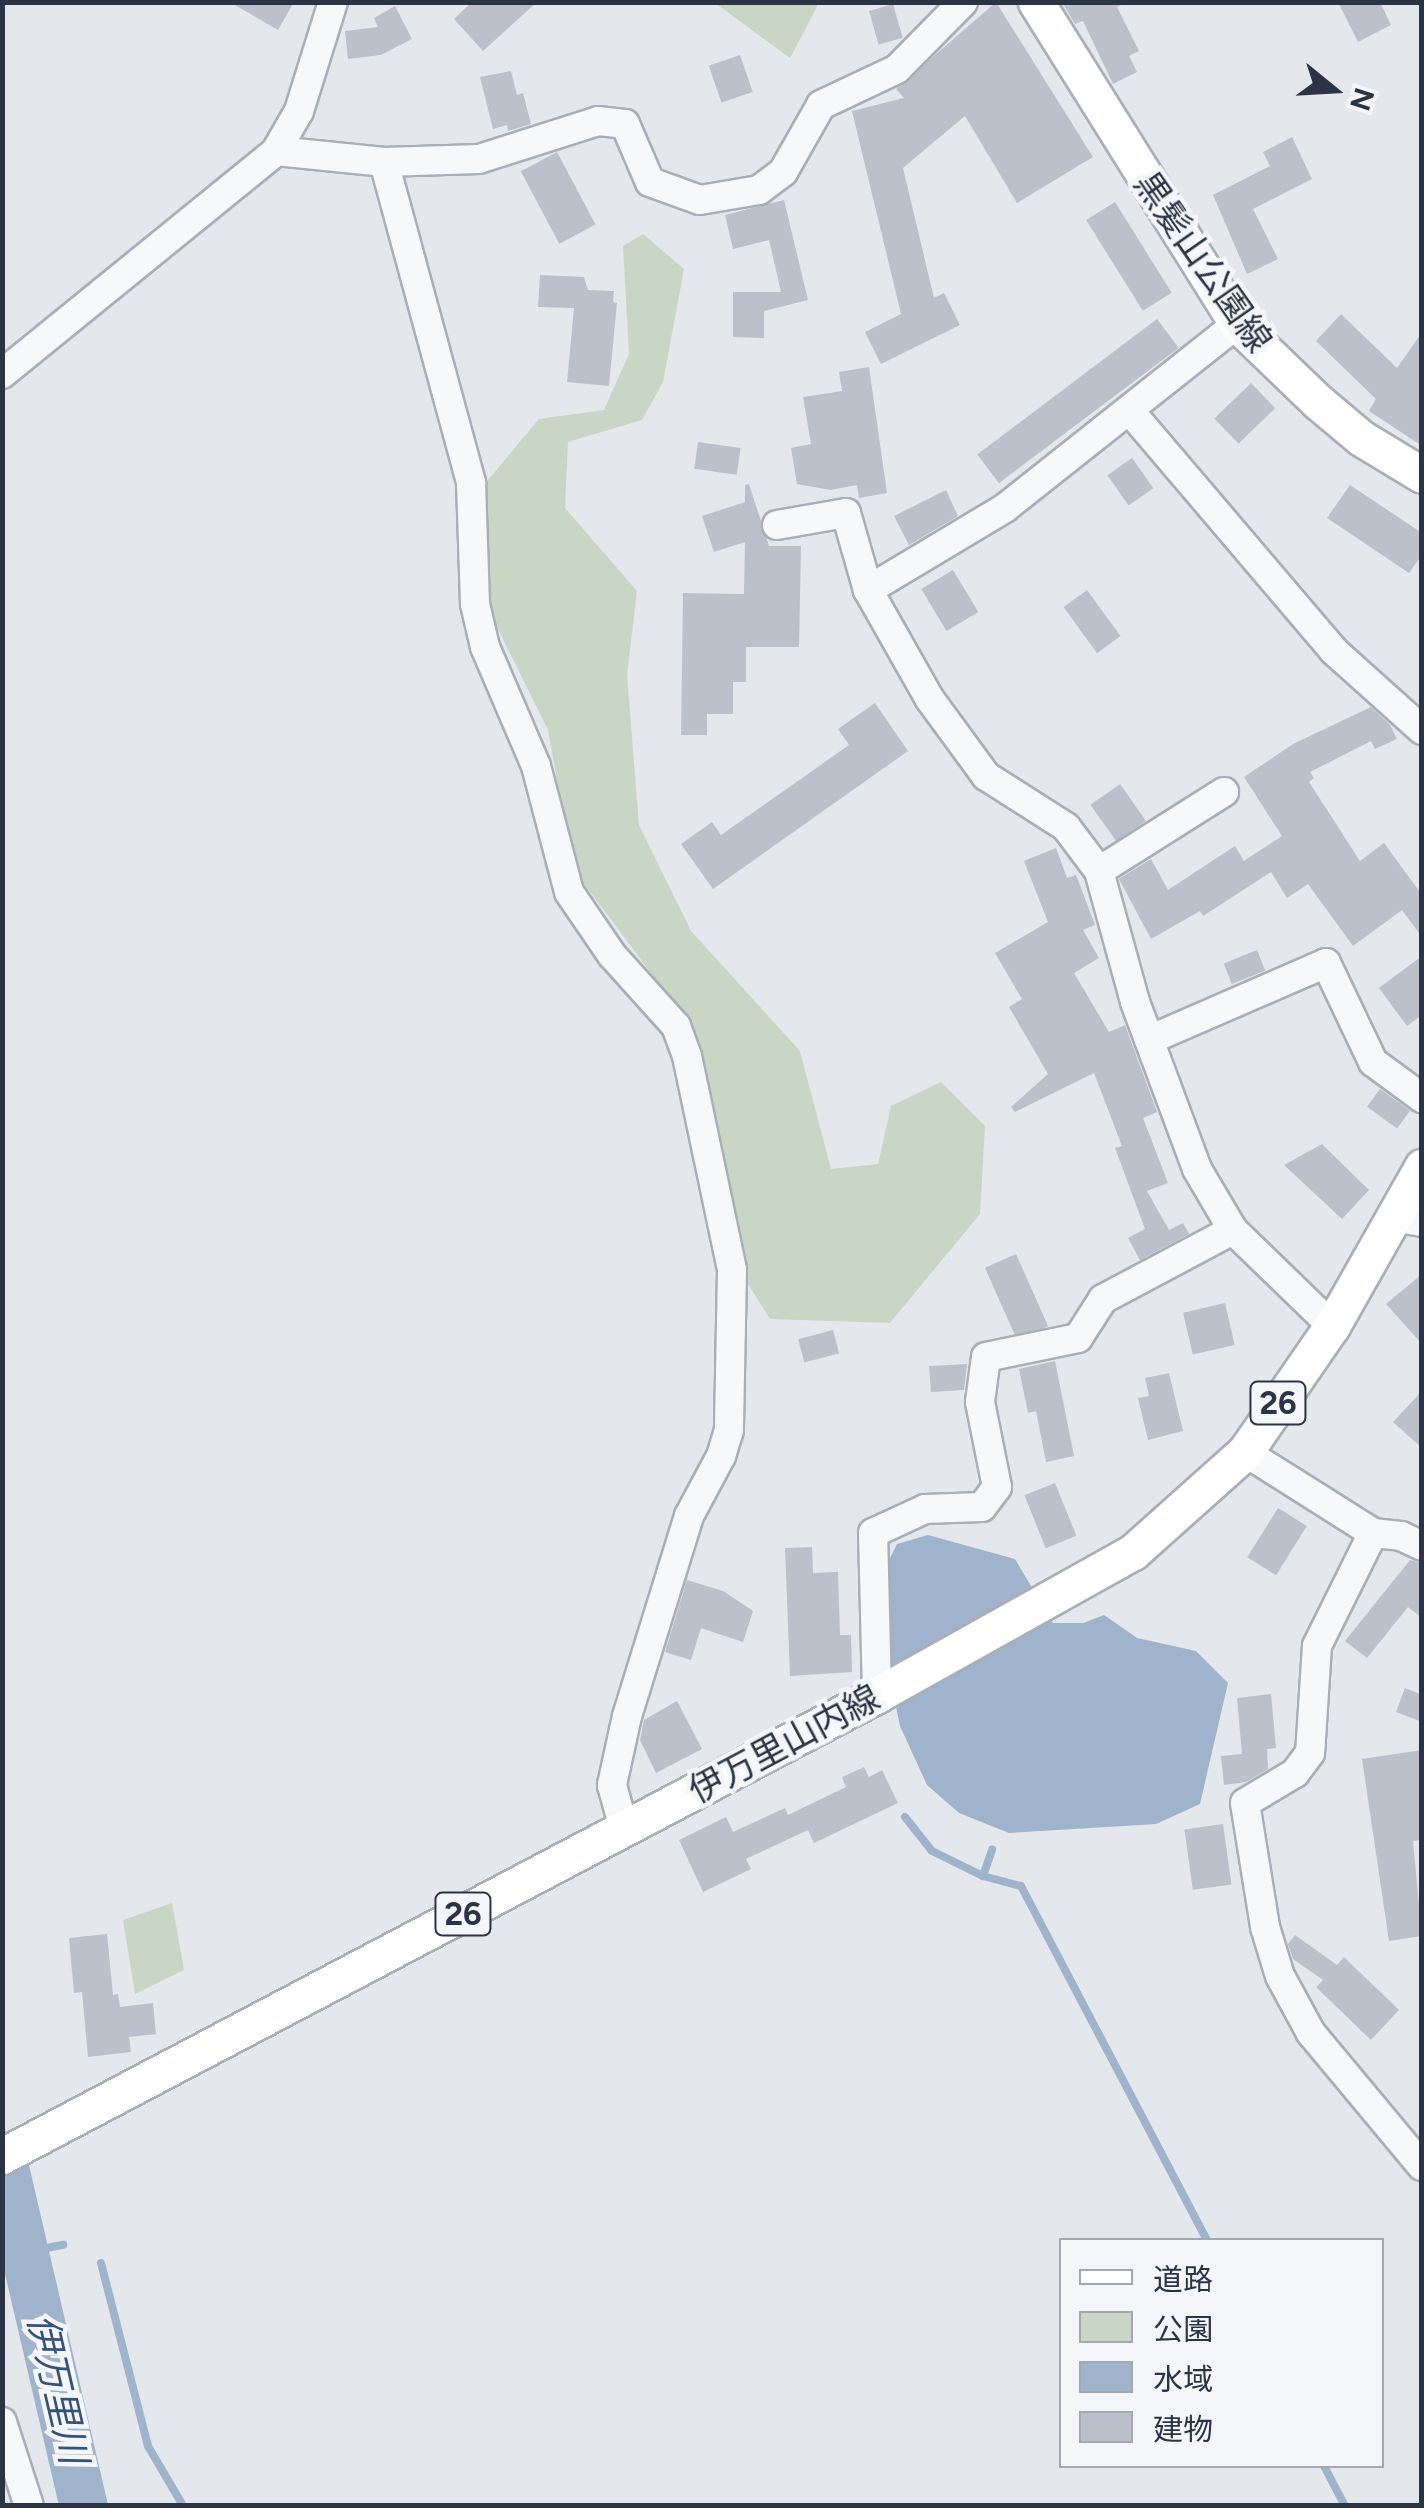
<!DOCTYPE html>
<meta charset="utf-8">
<style>
body{margin:0}
#map{position:relative;width:1424px;height:2508px;overflow:hidden;background:#e4e7ec;font-family:Figtree,"Noto Sans JP",sans-serif}
div>[style]{position:absolute}
.green>*{inset:0;background:#c9d6c5}
.water>*{inset:0;background:#9fb4cc}
.stream>*{height:8px;margin:-4px;padding:0 4px;transform-origin:4px;border-radius:4px;background:#9fb4cc}
.river>*{height:48px;margin:-24px;padding:0 24px;transform-origin:24px;border-radius:24px;background:#9fb4cc}
.building>*{inset:0;background:#bbc0ca;transform-origin:0 0}
.roads{filter:drop-shadow(2px 0 #a9aeb7) drop-shadow(-2px 0 #a9aeb7) drop-shadow(0 2px #a9aeb7) drop-shadow(0 -2px #a9aeb7)}
.minor>*{height:28px;margin:-14px;padding:0 14px;transform-origin:14px;border-radius:14px;background:#f7f8fa}
.major>*{height:35px;margin:-17.5px;padding:0 17.5px;transform-origin:17.5px;border-radius:17.5px;background:#fff}
span{translate:-50% -50%;white-space:nowrap;text-align:center;line-height:1.15;-webkit-text-stroke:9px #f4f6f9;paint-order:stroke}
.shield-label span{padding:2px 8px;background:#f4f6f9;border:2px solid;border-radius:8px;-webkit-text-stroke-width:0}
.shield-label{font-size:32px;color:#2b3445;font-weight:700}
.street-label{font-size:35px;color:#2b3445}
.water-label{font-size:38px;color:#34527a;font-style:italic}
.frame{position:absolute;inset:0;border:5px solid #2b3445;pointer-events:none}
.legend{position:absolute;left:1059px;top:2238px;width:325px;height:230px;box-sizing:border-box;background:#f4f6f9;border:2px solid #a4a8b1;margin:0;padding:12px 18px;list-style:none;font-size:30px;color:#2b3445}
.legend li{display:flex;align-items:center;gap:20px;height:50px}
.legend b{width:50px;border:2px solid #a4a8b1}
.north{position:absolute;left:1284px;top:40px;width:100px;height:100px;-webkit-text-stroke:8px #f4f6f9;paint-order:stroke;rotate:108deg;font-size:28px;font-weight:700;line-height:40px;text-align:center;color:#2b3445}
.north::after{content:'';display:block;margin:auto;width:35px;height:45px;background:#2b3445;clip-path:polygon(50% 0,100% 100%,50% 72%,0 100%)}
</style>
<div id="map">
<div class="green">
<div style="clip-path:polygon(715px 3px,819px 2px,819px 3px,790px 58px)"></div>
<div style="clip-path:polygon(643px 234px,684px 269px,663px 382px,642px 420px,568px 442px,565px 508px,637px 591px,627px 675px,639px 825px,691px 931px,800px 1051px,831px 1169px,878px 1164px,891px 1106px,941px 1082px,985px 1126px,980px 1214px,890px 1323px,770px 1319px,743px 1276px,687px 1021px,573px 869px,548px 730px,492px 617px,483px 486px,539px 419px,604px 410px,629px 354px,623px 246px)"></div>
<div style="clip-path:polygon(172px 1903px,184px 1970px,135px 1994px,123px 1920px)"></div>
</div>
<div class="water">
<div style="clip-path:polygon(928px 1535px,1015px 1559px,1053px 1623px,1083px 1623px,1104px 1615px,1137px 1638px,1196px 1651px,1228px 1683px,1200px 1804px,1156px 1824px,1009px 1833px,959px 1813px,927px 1785px,900px 1726px,886px 1659px,886px 1566px,897px 1544px)"></div>
</div>
<div class="stream">
<div style="left:905px;top:1817px;width:43px;rotate:51.5deg"></div>
<div style="left:932px;top:1851px;width:57px;rotate:26.1deg"></div>
<div style="left:983px;top:1876px;width:39px;rotate:15deg"></div>
<div style="left:1021px;top:1886px;width:400px;rotate:62.3deg"></div>
<div style="left:983px;top:1876px;width:28px;rotate:-71deg"></div>
<div style="left:26px;top:2252px;width:38px;rotate:-11deg"></div>
<div style="left:101px;top:2263px;width:189px;rotate:75.6deg"></div>
<div style="left:148px;top:2446px;width:69px;rotate:59.7deg"></div>
<div style="left:1324px;top:2466px;width:45px;rotate:62.3deg"></div>
</div>
<div class="river">
<div style="left:2px;top:2155px;width:360px;rotate:76.9deg"></div>
</div>
<div class="building">
<div style="clip-path:polygon(230px 2px,294px 2px,278px 30px)"></div>
<div style="clip-path:polygon(472px 2px,537px 2px,483px 51px,454px 19px)"></div>
<div style="clip-path:polygon(996px 2px,1093px 157px,1017px 203px,965px 116px,903px 168px,934px 298px,944px 293px,960px 325px,881px 364px,865px 332px,901px 314px,852px 111px,904px 98px,896px 89px)"></div>
<div style="clip-path:polygon(1062px 2px,1127px 2px,1117px 7px,1139px 51px,1129px 56px,1137px 72px,1113px 84px,1083px 21px,1075px 24px)"></div>
<div style="clip-path:polygon(1338px 2px,1380px 2px,1391px 25px,1358px 42px)"></div>
<div style="left:893px;top:4px;width:35px;height:25px;rotate:74deg"></div>
<div style="clip-path:polygon(395px 6px,412px 39px,381px 55px,348px 59px,345px 31px,378px 27px,374px 18px)"></div>
<div style="left:740px;top:55px;width:39px;height:33px;rotate:71deg"></div>
<div style="clip-path:polygon(511px 71px,517px 95px,523px 93px,531px 124px,508px 131px,507px 125px,493px 129px,480px 77px)"></div>
<div style="clip-path:polygon(1292px 137px,1312px 179px,1253px 209px,1278px 259px,1247px 274px,1213px 195px,1270px 166px,1263px 152px)"></div>
<div style="left:557px;top:152px;width:82px;height:41px;rotate:62deg"></div>
<div style="clip-path:polygon(784px 200px,808px 300px,764px 311px,764px 338px,733px 337px,733px 292px,781px 292px,769px 240px,733px 249px,725px 215px)"></div>
<div style="left:1115px;top:202px;width:107px;height:34px;rotate:58deg"></div>
<div style="clip-path:polygon(540px 275px,584px 277px,588px 290px,614px 291px,613px 302px,617px 303px,609px 386px,567px 382px,574px 308px,538px 307px)"></div>
<div style="clip-path:polygon(1341px 314px,1397px 368px,1422px 332px,1422px 446px,1369px 411px,1376px 399px,1316px 341px)"></div>
<div style="left:1157px;top:319px;width:36px;height:225px;rotate:53deg"></div>
<div style="clip-path:polygon(869px 367px,887px 493px,859px 498px,857px 485px,830px 490px,797px 484px,791px 448px,811px 444px,803px 397px,842px 391px,839px 372px)"></div>
<div style="left:1251px;top:383px;width:35px;height:51px;rotate:46deg"></div>
<div style="left:698px;top:442px;width:43px;height:27px;rotate:8deg"></div>
<div style="left:1132px;top:458px;width:37px;height:30px;rotate:55deg"></div>
<div style="clip-path:polygon(749px 484px,769px 546px,801px 546px,799px 647px,746px 647px,746px 682px,733px 682px,733px 714px,707px 714px,707px 735px,681px 735px,683px 593px,744px 594px,745px 542px,714px 552px,702px 516px,745px 502px,745px 485px)"></div>
<div style="clip-path:polygon(1350px 485px,1422px 533px,1422px 555px,1409px 573px,1327px 518px)"></div>
<div style="clip-path:polygon(946px 490px,958px 516px,909px 545px,894px 516px)"></div>
<div style="left:953px;top:570px;width:49px;height:37px;rotate:59deg"></div>
<div style="left:1087px;top:590px;width:57px;height:29px;rotate:54deg"></div>
<div style="clip-path:polygon(875px 703px,908px 751px,713px 889px,681px 844px,712px 822px,721px 835px,849px 745px,838px 729px)"></div>
<div style="clip-path:polygon(1371px 707px,1390px 725px,1397px 739px,1375px 749px,1371px 741px,1310px 772px,1314px 778px,1309px 782px,1360px 861px,1384px 843px,1422px 895px,1422px 937px,1402px 910px,1353px 946px,1308px 884px,1287px 898px,1271px 872px,1203px 916px,1200px 911px,1151px 939px,1119px 879px,1151px 859px,1168px 890px,1235px 846px,1244px 861px,1282px 836px,1244px 777px,1293px 744px)"></div>
<div style="left:1120px;top:784px;width:45px;height:36px;rotate:55deg"></div>
<div style="clip-path:polygon(1056px 848px,1067px 878px,1076px 875px,1095px 925px,1083px 930px,1099px 958px,1074px 973px,1109px 1032px,1125px 1025px,1157px 1112px,1143px 1118px,1168px 1183px,1147px 1191px,1169px 1230px,1183px 1223px,1189px 1234px,1140px 1260px,1128px 1238px,1145px 1229px,1115px 1148px,1122px 1146px,1094px 1073px,1015px 1112px,1011px 1107px,1048px 1074px,1009px 1007px,1022px 999px,995px 953px,1048px 922px,1024px 861px)"></div>
<div style="left:1257px;top:950px;width:22px;height:36px;rotate:68deg"></div>
<div style="clip-path:polygon(1422px 956px,1422px 1015px,1407px 1026px,1379px 988px)"></div>
<div style="left:1380px;top:1089px;width:37px;height:22px;rotate:36deg"></div>
<div style="clip-path:polygon(1322px 1144px,1369px 1190px,1342px 1219px,1284px 1165px)"></div>
<div style="left:1016px;top:1254px;width:79px;height:34px;rotate:66deg"></div>
<div style="clip-path:polygon(1422px 1274px,1422px 1344px,1386px 1304px)"></div>
<div style="left:1225px;top:1303px;width:43px;height:43px;rotate:77deg"></div>
<div style="left:833px;top:1330px;width:24px;height:36px;rotate:75deg"></div>
<div style="clip-path:polygon(1055px 1361px,1074px 1456px,1046px 1462px,1036px 1411px,1028px 1413px,1019px 1369px)"></div>
<div style="clip-path:polygon(967px 1364px,964px 1390px,931px 1392px,929px 1366px)"></div>
<div style="clip-path:polygon(1169px 1373px,1183px 1431px,1148px 1440px,1138px 1398px,1149px 1396px,1145px 1378px)"></div>
<div style="clip-path:polygon(1422px 1391px,1422px 1448px,1393px 1422px)"></div>
<div style="left:1055px;top:1483px;width:57px;height:33px;rotate:68deg"></div>
<div style="left:1278px;top:1508px;width:34px;height:58px;rotate:32deg"></div>
<div style="clip-path:polygon(812px 1547px,813px 1573px,838px 1572px,840px 1635px,851px 1635px,852px 1672px,790px 1676px,785px 1548px)"></div>
<div style="clip-path:polygon(1410px 1560px,1422px 1563px,1422px 1618px,1408px 1607px,1367px 1658px,1345px 1641px)"></div>
<div style="clip-path:polygon(687px 1580px,723px 1591px,753px 1611px,743px 1642px,701px 1628px,691px 1660px,665px 1652px)"></div>
<div style="clip-path:polygon(1405px 1688px,1422px 1695px,1422px 1722px,1396px 1712px)"></div>
<div style="clip-path:polygon(1271px 1694px,1276px 1748px,1267px 1749px,1268px 1769px,1246px 1782px,1224px 1785px,1221px 1756px,1242px 1754px,1237px 1698px)"></div>
<div style="clip-path:polygon(677px 1701px,702px 1749px,656px 1773px,640px 1740px,644px 1720px)"></div>
<div style="clip-path:polygon(1422px 1750px,1422px 1840px,1413px 1841px,1422px 1936px,1389px 1941px,1362px 1759px)"></div>
<div style="clip-path:polygon(864px 1767px,869px 1777px,882px 1770px,898px 1803px,814px 1843px,808px 1830px,746px 1859px,751px 1869px,703px 1892px,679px 1840px,726px 1817px,733px 1832px,785px 1808px,788px 1815px,846px 1787px,842px 1777px)"></div>
<div style="left:1223px;top:1824px;width:61px;height:39px;rotate:82deg"></div>
<div style="clip-path:polygon(107px 1934px,113px 1995px,118px 1994px,120px 2007px,153px 2003px,156px 2034px,129px 2037px,131px 2052px,88px 2057px,82px 1992px,74px 1993px,69px 1938px)"></div>
<div style="clip-path:polygon(1295px 1935px,1337px 1965px,1344px 1957px,1399px 2010px,1371px 2040px,1316px 1987px,1323px 1980px,1293px 1959px,1288px 1944px)"></div>
</div>
<div class="roads">
<div class="minor">
<div style="left:276px;top:151px;width:109px;rotate:5.8deg"></div>
<div style="left:384px;top:162px;width:95px;rotate:-1.8deg"></div>
<div style="left:479px;top:159px;width:125px;rotate:-17.7deg"></div>
<div style="left:598px;top:121px;width:27px;rotate:6deg"></div>
<div style="left:625px;top:124px;width:63px;rotate:66.7deg"></div>
<div style="left:650px;top:182px;width:53px;rotate:19.8deg"></div>
<div style="left:700px;top:200px;width:60px;rotate:-9.6deg"></div>
<div style="left:759px;top:190px;width:30px;rotate:-37deg"></div>
<div style="left:783px;top:172px;width:77px;rotate:-60.4deg"></div>
<div style="left:821px;top:105px;width:84px;rotate:-25.3deg"></div>
<div style="left:897px;top:69px;width:94px;rotate:-45.4deg"></div>
<div style="left:384px;top:162px;width:333px;rotate:74.8deg"></div>
<div style="left:471px;top:483px;width:121px;rotate:88.1deg"></div>
<div style="left:475px;top:604px;width:44px;rotate:76.9deg"></div>
<div style="left:485px;top:647px;width:129px;rotate:66.8deg"></div>
<div style="left:536px;top:766px;width:130px;rotate:75.3deg"></div>
<div style="left:569px;top:892px;width:76px;rotate:55.7deg"></div>
<div style="left:612px;top:955px;width:96px;rotate:48deg"></div>
<div style="left:676px;top:1026px;width:32px;rotate:70deg"></div>
<div style="left:687px;top:1056px;width:219px;rotate:78.1deg"></div>
<div style="left:732px;top:1270px;width:160px;rotate:91.1deg"></div>
<div style="left:729px;top:1430px;width:27px;rotate:107deg"></div>
<div style="left:721px;top:1456px;width:68px;rotate:118.1deg"></div>
<div style="left:689px;top:1516px;width:209px;rotate:107.2deg"></div>
<div style="left:627px;top:1716px;width:71px;rotate:102.3deg"></div>
<div style="left:612px;top:1785px;width:46px;rotate:74.7deg"></div>
<div style="left:1237px;top:324px;width:296px;rotate:141.6deg"></div>
<div style="left:1005px;top:508px;width:160px;rotate:149.1deg"></div>
<div style="left:868px;top:590px;width:124px;rotate:60.5deg"></div>
<div style="left:929px;top:698px;width:97px;rotate:53.8deg"></div>
<div style="left:986px;top:776px;width:95px;rotate:32.5deg"></div>
<div style="left:1066px;top:827px;width:55px;rotate:53.1deg"></div>
<div style="left:1099px;top:871px;width:136px;rotate:74.6deg"></div>
<div style="left:1135px;top:1002px;width:178px;rotate:69.6deg"></div>
<div style="left:1197px;top:1169px;width:71px;rotate:59.5deg"></div>
<div style="left:1233px;top:1230px;width:138px;rotate:44.1deg"></div>
<div style="left:2px;top:374px;width:353px;rotate:-39.1deg"></div>
<div style="left:276px;top:151px;width:46px;rotate:-60.1deg"></div>
<div style="left:299px;top:111px;width:114px;rotate:-72.7deg"></div>
<div style="left:1129px;top:410px;width:316px;rotate:49.6deg"></div>
<div style="left:1334px;top:651px;width:118px;rotate:41.9deg"></div>
<div style="left:777px;top:525px;width:70px;rotate:-9.9deg"></div>
<div style="left:846px;top:513px;width:80px;rotate:74.1deg"></div>
<div style="left:1099px;top:871px;width:148px;rotate:-32.3deg"></div>
<div style="left:1149px;top:1040px;width:193px;rotate:-23.5deg"></div>
<div style="left:1326px;top:963px;width:110px;rotate:64.6deg"></div>
<div style="left:1373px;top:1062px;width:61px;rotate:36.3deg"></div>
<div style="left:1394px;top:1217px;width:28px;rotate:10deg"></div>
<div style="left:1245px;top:1452px;width:151px;rotate:32.3deg"></div>
<div style="left:1373px;top:1533px;width:126px;rotate:116.4deg"></div>
<div style="left:1317px;top:1646px;width:107px;rotate:93.7deg"></div>
<div style="left:1310px;top:1753px;width:25px;rotate:127deg"></div>
<div style="left:1295px;top:1773px;width:58px;rotate:149deg"></div>
<div style="left:1245px;top:1803px;width:126px;rotate:80.8deg"></div>
<div style="left:1265px;top:1927px;width:51px;rotate:73deg"></div>
<div style="left:1280px;top:1976px;width:65px;rotate:61.5deg"></div>
<div style="left:1311px;top:2033px;width:173px;rotate:50.2deg"></div>
<div style="left:1373px;top:1533px;width:28px;rotate:6deg"></div>
<div style="left:1401px;top:1536px;width:23px;rotate:25deg"></div>
<div style="left:877px;top:1695px;width:162px;rotate:-91.4deg"></div>
<div style="left:873px;top:1533px;width:57px;rotate:-24.8deg"></div>
<div style="left:925px;top:1509px;width:57px;rotate:-2deg"></div>
<div style="left:982px;top:1507px;width:25px;rotate:-53deg"></div>
<div style="left:997px;top:1487px;width:87px;rotate:-101.3deg"></div>
<div style="left:980px;top:1402px;width:45px;rotate:-82.4deg"></div>
<div style="left:986px;top:1357px;width:94px;rotate:-11.7deg"></div>
<div style="left:1078px;top:1338px;width:46px;rotate:-57.3deg"></div>
<div style="left:1103px;top:1299px;width:147px;rotate:-28deg"></div>
<div style="left:2px;top:2422px;width:88px;rotate:72.2deg"></div>
</div>
<div class="major">
<div style="left:1036px;top:2px;width:380px;rotate:58deg"></div>
<div style="left:1237px;top:324px;width:111px;rotate:43.9deg"></div>
<div style="left:1317px;top:401px;width:57px;rotate:40.1deg"></div>
<div style="left:1361px;top:438px;width:71px;rotate:31.2deg"></div>
<div style="left:2px;top:2156px;width:989px;rotate:-27.78deg"></div>
<div style="left:877px;top:1695px;width:293px;rotate:-29.2deg"></div>
<div style="left:1133px;top:1552px;width:150px;rotate:-41.8deg"></div>
<div style="left:1245px;top:1452px;width:153px;rotate:-55.4deg"></div>
<div style="left:1332px;top:1326px;width:183px;rotate:-60.5deg"></div>
</div>
</div>
<div class="shield-label">
<span style="left:1278px;top:1403px">26</span>
<span style="left:463px;top:1914px">26</span>
</div>
<div class="street-label">
<span style="left:1203px;top:262px;rotate:55deg">黒髪山公園線</span>
<span style="left:784px;top:1744px;rotate:-28deg">伊万里山内線</span>
</div>
<div class="water-label">
<span style="left:57px;top:2389px;rotate:77deg">伊万里川</span>
</div>
<div class="frame"></div>
<ul class="legend">
<li><b style="height:12px;background:#fff"></b>道路</li>
<li><b style="height:28px;background:#c9d6c5"></b>公園</li>
<li><b style="height:28px;background:#9fb4cc"></b>水域</li>
<li><b style="height:28px;background:#bbc0ca"></b>建物</li>
</ul>
<div class="north">N</div>
</div>
